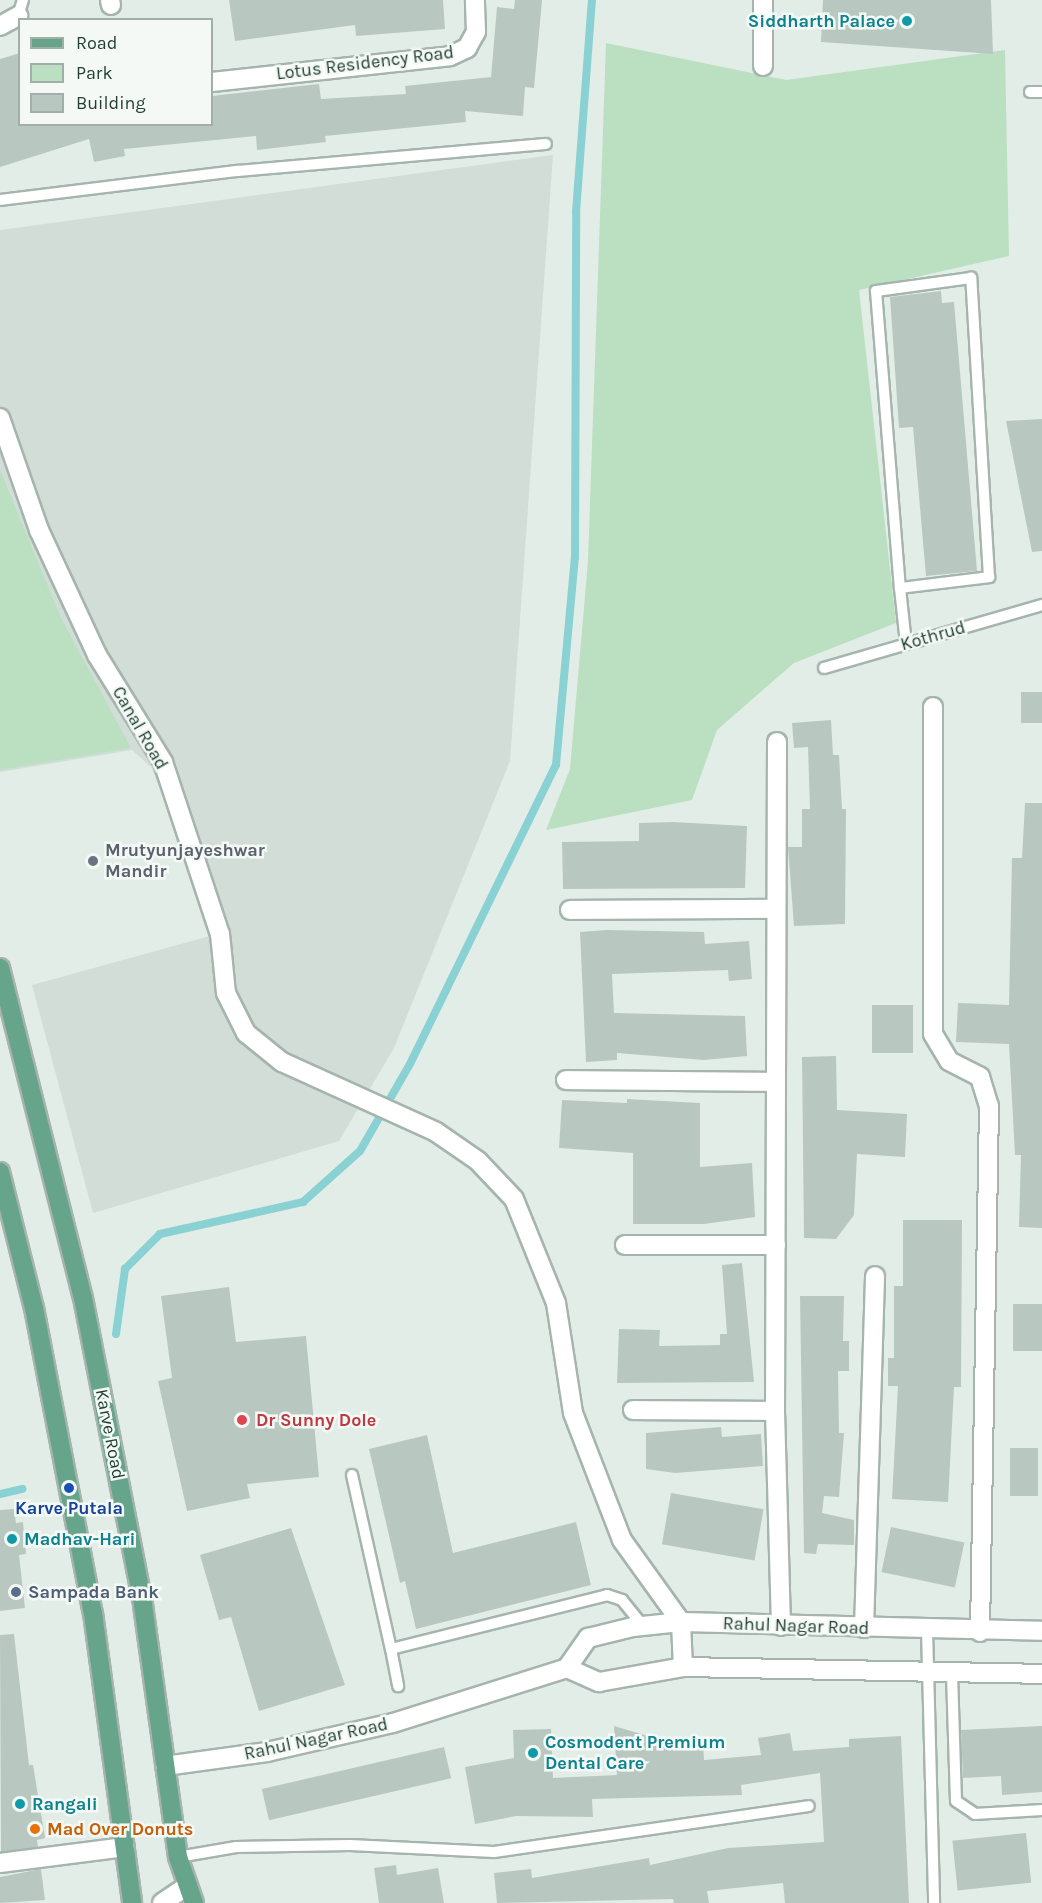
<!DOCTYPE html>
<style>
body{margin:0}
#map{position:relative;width:1042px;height:1903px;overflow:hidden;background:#e3ede7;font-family:Karla,sans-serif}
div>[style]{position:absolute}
.built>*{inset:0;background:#d1ddd6}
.green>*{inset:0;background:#bbdfc1}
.stream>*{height:8px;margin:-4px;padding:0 4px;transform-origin:4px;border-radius:4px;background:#8ad1d4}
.building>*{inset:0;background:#b8c8c0;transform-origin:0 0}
.roads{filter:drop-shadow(2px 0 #a5b5ae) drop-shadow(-2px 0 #a5b5ae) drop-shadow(0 2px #a5b5ae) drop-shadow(0 -2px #a5b5ae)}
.lane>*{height:10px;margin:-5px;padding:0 5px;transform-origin:5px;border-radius:5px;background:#fff}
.street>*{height:18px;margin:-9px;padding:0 9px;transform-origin:9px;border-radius:9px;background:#fff}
.secondary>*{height:18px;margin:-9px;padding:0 9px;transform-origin:9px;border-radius:9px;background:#fff}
.primary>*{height:18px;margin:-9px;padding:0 9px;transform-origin:9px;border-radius:9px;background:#66a48c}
.dots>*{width:16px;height:16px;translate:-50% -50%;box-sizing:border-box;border:3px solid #f4f9f6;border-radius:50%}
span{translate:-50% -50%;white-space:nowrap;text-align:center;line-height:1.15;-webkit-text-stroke:5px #f4f9f6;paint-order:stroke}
.culture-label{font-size:18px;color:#0d838f;font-weight:700}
.right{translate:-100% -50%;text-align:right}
.left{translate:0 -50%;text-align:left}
.street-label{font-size:18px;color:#223f34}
.worship-label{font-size:18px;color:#5b616d;font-weight:700}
.health-label{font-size:18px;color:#be3a42;font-weight:700}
.transit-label{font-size:18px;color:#164399;font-weight:700}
.service-label{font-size:18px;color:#4e5e75;font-weight:700}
.food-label{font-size:18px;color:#c56008;font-weight:700}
.legend{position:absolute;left:18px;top:18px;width:195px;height:108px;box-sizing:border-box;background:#f4f9f6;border:2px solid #a0afa8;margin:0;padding:8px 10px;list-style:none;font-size:18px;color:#223f34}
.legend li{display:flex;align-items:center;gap:12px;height:30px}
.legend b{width:30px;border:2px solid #a0afa8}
</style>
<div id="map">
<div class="built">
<div style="clip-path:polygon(553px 155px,510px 761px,394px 1048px,339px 1141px,93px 1213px,32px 985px,210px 936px,185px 847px,151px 767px,132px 750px,0 772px,0 230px)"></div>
</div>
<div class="green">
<div style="clip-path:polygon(606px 43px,786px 80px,1005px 50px,1009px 256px,859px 290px,896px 623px,794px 663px,717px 730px,692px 800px,546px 830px,570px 769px,588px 561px)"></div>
<div style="clip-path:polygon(0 470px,61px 618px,131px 748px,0 770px)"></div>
</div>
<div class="stream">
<div style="left:116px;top:1334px;width:66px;rotate:-82.1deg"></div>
<div style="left:125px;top:1269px;width:49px;rotate:-45deg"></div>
<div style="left:160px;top:1234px;width:147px;rotate:-12.6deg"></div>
<div style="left:303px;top:1202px;width:76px;rotate:-41.8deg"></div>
<div style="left:360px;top:1151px;width:100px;rotate:-60.1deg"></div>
<div style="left:410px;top:1064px;width:333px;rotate:-64deg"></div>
<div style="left:556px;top:765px;width:209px;rotate:-84.8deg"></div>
<div style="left:575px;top:557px;width:345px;rotate:-89.8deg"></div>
<div style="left:576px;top:212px;width:213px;rotate:-85.7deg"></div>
<div style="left:0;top:1494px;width:23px;rotate:-13deg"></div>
</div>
<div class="building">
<div style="clip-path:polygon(229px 0,443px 0,445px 29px,356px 36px,355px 25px,235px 41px)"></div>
<div style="clip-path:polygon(515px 0,542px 0,534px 88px,525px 87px,523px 116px,465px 111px,466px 122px,325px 136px,326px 142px,257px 150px,256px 136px,124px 149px,125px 156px,94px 162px,89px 139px,0 167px,0 59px,20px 53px,20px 124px,212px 124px,212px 96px,319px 84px,321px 99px,406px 94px,405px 86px,491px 77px,497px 7px,514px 9px)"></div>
<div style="clip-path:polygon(823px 0,991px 0,993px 54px,821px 42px)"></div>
<div style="clip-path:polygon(941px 291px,942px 303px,954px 302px,977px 571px,926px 576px,913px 427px,899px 428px,890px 297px)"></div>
<div style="clip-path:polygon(1042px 419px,1042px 551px,1032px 552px,1006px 421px)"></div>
<div style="left:1021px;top:692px;width:21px;height:31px"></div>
<div style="clip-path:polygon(831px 720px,833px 755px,839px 755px,842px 809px,846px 809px,845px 924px,794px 926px,788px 847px,802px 847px,802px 809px,810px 809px,808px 747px,794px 748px,792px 723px)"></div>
<div style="clip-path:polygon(1025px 803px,1042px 803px,1042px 1228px,1019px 1227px,1021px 1155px,1015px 1155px,1009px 1044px,956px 1042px,958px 1003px,1009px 1005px,1012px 858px,1022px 858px)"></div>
<div style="clip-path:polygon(673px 822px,747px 826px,745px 888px,563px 889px,562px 842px,639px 841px,639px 823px)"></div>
<div style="clip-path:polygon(607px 930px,704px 932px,705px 944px,749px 941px,752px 979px,729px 981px,728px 970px,612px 974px,614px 1013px,745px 1016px,747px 1056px,704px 1060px,617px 1053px,617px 1060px,586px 1062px,580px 932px)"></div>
<div style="left:872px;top:1005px;width:41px;height:48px"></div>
<div style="clip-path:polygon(836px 1056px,837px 1110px,907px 1114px,905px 1157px,857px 1154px,854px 1215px,836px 1239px,804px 1238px,802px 1057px)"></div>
<div style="clip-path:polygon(627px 1099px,700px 1103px,700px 1167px,752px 1163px,755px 1217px,704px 1224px,633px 1224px,633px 1153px,559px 1148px,562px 1100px,627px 1103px)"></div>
<div style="clip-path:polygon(903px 1220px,962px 1220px,961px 1387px,954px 1387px,948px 1502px,892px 1499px,898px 1386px,888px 1386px,888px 1358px,894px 1358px,894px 1286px,903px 1286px)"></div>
<div style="clip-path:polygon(742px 1263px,754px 1382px,617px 1383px,619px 1329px,660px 1330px,659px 1346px,720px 1345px,720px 1334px,727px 1334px,722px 1265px)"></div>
<div style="clip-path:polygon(229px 1287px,236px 1342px,306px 1336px,319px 1477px,247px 1484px,250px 1498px,187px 1511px,158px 1381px,172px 1378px,161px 1296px)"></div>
<div style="clip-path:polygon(800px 1296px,844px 1296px,843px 1341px,849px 1341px,849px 1371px,838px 1371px,839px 1433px,844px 1433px,839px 1497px,824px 1496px,822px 1513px,854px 1520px,854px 1545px,818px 1544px,816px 1554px,804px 1553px)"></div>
<div style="left:1013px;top:1304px;width:29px;height:47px"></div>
<div style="clip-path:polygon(721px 1427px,722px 1437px,761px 1434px,763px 1466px,675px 1473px,646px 1469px,646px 1433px)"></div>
<div style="clip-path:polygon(427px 1435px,453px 1553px,576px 1522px,591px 1585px,416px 1629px,405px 1581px,400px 1583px,369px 1449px)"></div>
<div style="left:1010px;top:1448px;width:28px;height:48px"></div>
<div style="left:671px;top:1493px;width:94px;height:52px;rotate:10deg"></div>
<div style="clip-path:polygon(14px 1509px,16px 1523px,23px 1522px,26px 1554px,19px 1555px,25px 1608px,0 1611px,0 1510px)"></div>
<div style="left:891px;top:1527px;width:75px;height:46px;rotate:12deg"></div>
<div style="clip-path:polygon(291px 1528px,345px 1685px,259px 1711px,231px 1617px,219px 1620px,200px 1555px)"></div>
<div style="clip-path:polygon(14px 1634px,29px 1765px,33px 1765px,45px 1838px,37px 1840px,38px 1847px,1px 1852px,0 1635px)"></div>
<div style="clip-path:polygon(614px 1726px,675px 1744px,703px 1742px,704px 1760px,761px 1755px,758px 1738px,790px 1733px,793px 1751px,849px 1747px,849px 1739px,901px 1736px,909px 1903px,785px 1903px,783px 1883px,707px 1891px,709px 1903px,674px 1903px,673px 1899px,497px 1903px,494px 1873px,531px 1869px,532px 1878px,649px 1858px,650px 1865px,728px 1848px,824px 1842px,820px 1773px,741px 1785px,742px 1795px,592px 1799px,593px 1817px,516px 1816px,475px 1824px,465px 1767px,514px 1758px,513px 1730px,551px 1729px,553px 1778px,617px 1775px)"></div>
<div style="clip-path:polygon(1042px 1726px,1042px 1792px,1002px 1795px,1001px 1776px,963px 1778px,961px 1730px)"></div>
<div style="left:444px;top:1747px;width:32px;height:187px;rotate:77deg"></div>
<div style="left:1026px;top:1833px;width:50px;height:74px;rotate:84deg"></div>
<div style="clip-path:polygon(396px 1865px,397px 1875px,438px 1868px,444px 1903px,379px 1903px,374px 1868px)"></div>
<div style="clip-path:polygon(41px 1869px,45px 1900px,0 1903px,0 1877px)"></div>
</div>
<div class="roads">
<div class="lane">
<div style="left:18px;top:16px;width:17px;rotate:-73deg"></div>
<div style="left:1030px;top:92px;width:12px"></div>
<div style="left:0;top:200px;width:239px;rotate:-7deg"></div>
<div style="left:237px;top:171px;width:310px;rotate:-5deg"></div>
<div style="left:900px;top:588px;width:90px;rotate:-7deg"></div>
<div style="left:989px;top:577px;width:300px;rotate:-93.4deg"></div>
<div style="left:971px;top:278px;width:96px;rotate:172.2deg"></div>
<div style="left:876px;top:291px;width:298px;rotate:85.4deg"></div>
<div style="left:900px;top:588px;width:56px;rotate:83.9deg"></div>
<div style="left:824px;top:668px;width:227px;rotate:-16.1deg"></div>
<div style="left:352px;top:1475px;width:178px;rotate:77.4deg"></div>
<div style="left:391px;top:1649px;width:223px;rotate:-14deg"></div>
<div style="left:607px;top:1595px;width:16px;rotate:18deg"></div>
<div style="left:622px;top:1600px;width:33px;rotate:51deg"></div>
<div style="left:927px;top:1630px;width:273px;rotate:88.5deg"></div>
<div style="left:391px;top:1649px;width:38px;rotate:79deg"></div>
<div style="left:952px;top:1674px;width:127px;rotate:88.2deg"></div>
<div style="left:956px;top:1801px;width:23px;rotate:34deg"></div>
<div style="left:975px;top:1814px;width:67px;rotate:-3.4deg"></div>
<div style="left:178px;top:1857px;width:59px;rotate:-9.8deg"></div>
<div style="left:236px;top:1847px;width:114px;rotate:-1deg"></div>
<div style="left:350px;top:1845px;width:144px;rotate:2.8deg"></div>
<div style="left:494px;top:1852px;width:318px;rotate:-8.3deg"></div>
</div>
<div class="street">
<div style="left:110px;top:0;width:5px;rotate:79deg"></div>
<div style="left:0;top:26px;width:21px;rotate:-29deg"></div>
<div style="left:763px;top:66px;width:66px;rotate:-90deg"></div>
<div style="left:212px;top:82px;width:239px;rotate:-6.2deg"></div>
<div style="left:450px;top:56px;width:19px;rotate:-25deg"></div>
<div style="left:467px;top:48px;width:18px;rotate:-61deg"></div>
<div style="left:476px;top:32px;width:32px;rotate:-92deg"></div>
<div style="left:933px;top:707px;width:327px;rotate:90deg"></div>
<div style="left:933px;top:1034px;width:31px;rotate:59deg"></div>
<div style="left:949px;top:1061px;width:35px;rotate:27deg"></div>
<div style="left:980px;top:1077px;width:30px;rotate:73deg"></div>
<div style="left:989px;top:1106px;width:526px;rotate:90.98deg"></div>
<div style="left:777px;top:742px;width:669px;rotate:90.17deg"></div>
<div style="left:775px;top:1411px;width:215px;rotate:88.4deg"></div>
<div style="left:570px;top:910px;width:206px;rotate:-0.3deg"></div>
<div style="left:566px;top:1080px;width:210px;rotate:0.5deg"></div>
<div style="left:625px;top:1245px;width:151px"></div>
<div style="left:633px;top:1410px;width:142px;rotate:0.4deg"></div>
<div style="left:864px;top:1628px;width:352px;rotate:-88.2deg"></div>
<div style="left:0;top:1863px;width:126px;rotate:-7.3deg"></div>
</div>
<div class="secondary">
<div style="left:0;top:418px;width:119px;rotate:70.8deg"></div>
<div style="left:39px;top:530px;width:138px;rotate:65.1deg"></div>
<div style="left:97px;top:655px;width:126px;rotate:58.3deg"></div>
<div style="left:163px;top:762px;width:181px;rotate:71.7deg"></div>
<div style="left:220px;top:934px;width:59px;rotate:84.2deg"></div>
<div style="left:226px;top:993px;width:45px;rotate:63.4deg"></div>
<div style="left:246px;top:1033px;width:46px;rotate:38.9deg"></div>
<div style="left:282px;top:1062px;width:169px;rotate:24.4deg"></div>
<div style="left:436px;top:1132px;width:51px;rotate:34.6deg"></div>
<div style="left:478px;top:1161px;width:52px;rotate:46.5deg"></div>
<div style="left:514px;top:1199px;width:112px;rotate:68deg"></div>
<div style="left:556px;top:1303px;width:111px;rotate:81.2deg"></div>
<div style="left:573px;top:1413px;width:136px;rotate:68.9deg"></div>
<div style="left:622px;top:1540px;width:101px;rotate:54.3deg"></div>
<div style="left:681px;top:1622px;width:45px;rotate:87.5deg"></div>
<div style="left:567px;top:1668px;width:35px;rotate:24deg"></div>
<div style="left:599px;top:1682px;width:85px;rotate:-10.1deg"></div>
<div style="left:683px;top:1667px;width:359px;rotate:1.1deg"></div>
<div style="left:165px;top:1766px;width:103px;rotate:-7.8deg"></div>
<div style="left:267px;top:1752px;width:129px;rotate:-13deg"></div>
<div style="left:393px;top:1723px;width:182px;rotate:-17.5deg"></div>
<div style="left:567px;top:1668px;width:37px;rotate:-55deg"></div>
<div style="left:588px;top:1638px;width:46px;rotate:-13.7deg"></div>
<div style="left:633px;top:1627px;width:48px;rotate:-5.9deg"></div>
<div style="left:681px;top:1622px;width:361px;rotate:1.4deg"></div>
<div style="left:162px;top:1903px;width:29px;rotate:-34deg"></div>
</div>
<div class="primary">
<div style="left:0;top:968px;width:340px;rotate:75.9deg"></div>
<div style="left:83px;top:1298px;width:313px;rotate:78.9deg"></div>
<div style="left:143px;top:1605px;width:254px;rotate:82.1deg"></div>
<div style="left:178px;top:1857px;width:49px;rotate:70.8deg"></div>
<div style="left:0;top:1172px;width:140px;rotate:76deg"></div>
<div style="left:34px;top:1308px;width:311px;rotate:79.1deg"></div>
<div style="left:93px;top:1613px;width:293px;rotate:82.3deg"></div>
</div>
</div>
<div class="dots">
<div style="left:907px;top:21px;background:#0f9aa8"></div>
<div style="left:93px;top:861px;background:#6b7280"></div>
<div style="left:242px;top:1420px;background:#e0444e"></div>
<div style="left:69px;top:1488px;background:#1a4fb4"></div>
<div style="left:12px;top:1539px;background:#0f9aa8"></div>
<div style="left:16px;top:1592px;background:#5c6f8a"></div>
<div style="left:533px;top:1753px;background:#0f9aa8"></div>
<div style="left:20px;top:1804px;background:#0f9aa8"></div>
<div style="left:35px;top:1829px;background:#e8710a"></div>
</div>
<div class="culture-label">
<span class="right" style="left:895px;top:21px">Siddharth Palace</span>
<span class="left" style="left:24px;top:1539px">Madhav-Hari</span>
<span class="left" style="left:545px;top:1753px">Cosmodent Premium<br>Dental Care</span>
<span class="left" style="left:32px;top:1804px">Rangali</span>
</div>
<div class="street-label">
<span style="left:365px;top:63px;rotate:-7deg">Lotus Residency Road</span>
<span style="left:933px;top:636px;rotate:-16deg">Kothrud</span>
<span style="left:140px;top:728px;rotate:60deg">Canal Road</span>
<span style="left:110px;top:1434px;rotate:79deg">Karve Road</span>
<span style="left:796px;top:1626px;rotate:2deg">Rahul Nagar Road</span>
<span style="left:316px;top:1739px;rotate:-12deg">Rahul Nagar Road</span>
</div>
<div class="worship-label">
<span class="left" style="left:105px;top:861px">Mrutyunjayeshwar<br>Mandir</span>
</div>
<div class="health-label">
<span class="left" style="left:256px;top:1420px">Dr Sunny Dole</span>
</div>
<div class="transit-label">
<span style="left:69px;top:1508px">Karve Putala</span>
</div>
<div class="service-label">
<span class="left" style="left:28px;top:1592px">Sampada Bank</span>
</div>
<div class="food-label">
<span class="left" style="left:47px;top:1829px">Mad Over Donuts</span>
</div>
<ul class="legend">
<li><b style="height:8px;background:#66a48c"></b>Road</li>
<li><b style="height:16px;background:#bbdfc1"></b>Park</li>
<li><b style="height:16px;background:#b8c8c0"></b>Building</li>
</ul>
</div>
